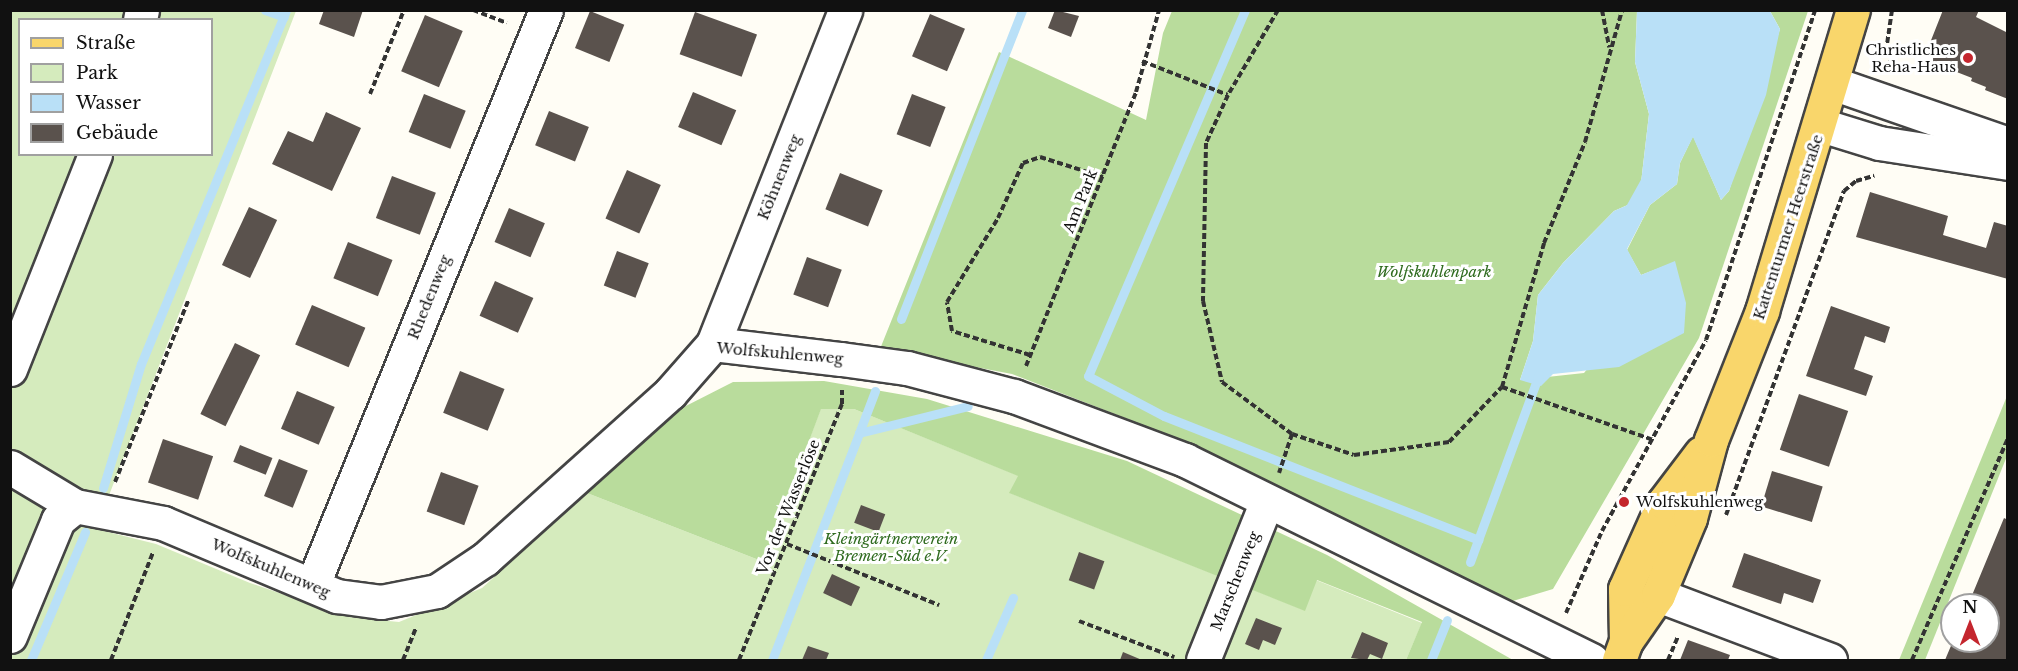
<!DOCTYPE html>
<meta charset="utf-8">
<style>
body{margin:0}
#map{position:relative;width:2018px;height:671px;overflow:hidden;background:#fffdf5;font-family:"Libre Baskerville",serif}
div>[style]{position:absolute}
.green>*{inset:0;background:#d5ebbd}
.forest>*{inset:0;background:#b9dc9c}
.water>*{inset:0;background:#b9e0f7}
.stream>*{height:9px;margin:-4.5px;padding:0 4.5px;transform-origin:4.5px;border-radius:4.5px;background:#b9e0f7}
.building>*{inset:0;background:#5a524d;transform-origin:0 0}
.path>*{height:4px;margin-top:-2px;transform-origin:0;background:repeating-linear-gradient(90deg,#333 0 6px,transparent 0 9px)}
.roads{filter:drop-shadow(2px 0 #444) drop-shadow(-2px 0 #444) drop-shadow(0 2px #444) drop-shadow(0 -2px #444)}
.minor>*{height:33px;margin:-16.5px;padding:0 16.5px;transform-origin:16.5px;border-radius:16.5px;background:#fff}
.major>*{height:33px;margin:-16.5px;padding:0 16.5px;transform-origin:16.5px;border-radius:16.5px;background:#f9d66b}
.dots>*{width:16px;height:16px;translate:-50% -50%;box-sizing:border-box;border:3px solid #fff;border-radius:50%}
span{translate:-50% -50%;white-space:nowrap;text-align:center;line-height:1.15;-webkit-text-stroke:6px #fff;paint-order:stroke}
.poi-label{font-size:15px;color:#111}
.right{translate:-100% -50%;text-align:right}
.left{translate:0 -50%;text-align:left}
.street-label{font-size:15px;color:#111}
.park-label{font-size:15px;color:#2f6b1f;font-style:italic}
.frame{position:absolute;inset:0;border:12px solid #111;pointer-events:none}
.legend{position:absolute;left:18px;top:18px;width:195px;height:138px;box-sizing:border-box;background:#fff;border:2px solid #a0a0a0;margin:0;padding:8px 10px;list-style:none;font-size:18px;color:#111}
.legend li{display:flex;align-items:center;gap:12px;height:30px}
.legend b{width:30px;border:2px solid #a0a0a0}
.north{position:absolute;left:1940px;top:593px;width:60px;height:60px;box-sizing:border-box;background:#fff;border:2px solid #a0a0a0;border-radius:50%;rotate:0deg;font-size:16px;font-weight:700;line-height:24px;text-align:center;color:#111}
.north::after{content:'';display:block;margin:auto;width:21px;height:27px;background:#c4262e;clip-path:polygon(50% 0,100% 100%,50% 72%,0 100%)}
</style>
<div id="map">
<div class="green">
<div style="clip-path:polygon(evenodd,10px 11px,296px 11px,96px 529px,156px 544px,250px 583px,349px 617px,399px 622px,482px 588px,587px 493px,764px 562px,821px 408px,854px 409px,1019px 476px,1010px 493px,1304px 610px,1316px 580px,1422px 623px,1406px 660px,11px 660px,10px 11px,20px 20px,212px 20px,212px 154px,20px 154px,20px 20px)"></div>
</div>
<div class="forest">
<div style="clip-path:polygon(1172px 11px,1637px 11px,1635px 62px,1649px 114px,1639px 200px,1614px 211px,1563px 263px,1538px 295px,1533px 341px,1520px 380px,1584px 373px,1675px 262px,1641px 275px,1627px 250px,1650px 205px,1677px 184px,1680px 163px,1693px 136px,1721px 200px,1729px 191px,1780px 29px,1770px 11px,1808px 11px,1699px 338px,1553px 589px,1503px 604px,1189px 443px,1012px 374px,880px 349px,999px 52px,1146px 120px,1163px 33px)"></div>
<div style="clip-path:polygon(824px 381px,927px 399px,1127px 461px,1327px 555px,1513px 660px,1406px 660px,1422px 622px,1317px 580px,1305px 611px,1009px 493px,1018px 476px,854px 409px,821px 409px,764px 562px,587px 493px,676px 411px,733px 382px)"></div>
<div style="clip-path:polygon(2007px 396px,2007px 456px,1925px 660px,1899px 660px)"></div>
</div>
<div class="water">
<div style="clip-path:polygon(1637px 11px,1770px 11px,1780px 29px,1766px 95px,1729px 191px,1721px 200px,1693px 137px,1680px 163px,1677px 184px,1650px 205px,1627px 249px,1641px 275px,1675px 261px,1686px 303px,1684px 333px,1619px 367px,1553px 374px,1541px 386px,1520px 380px,1533px 341px,1538px 295px,1563px 263px,1614px 211px,1639px 200px,1649px 114px,1635px 62px)"></div>
</div>
<div class="stream">
<div style="left:265px;top:10px;width:20px;rotate:20deg"></div>
<div style="left:1245px;top:10px;width:398px;rotate:113.2deg"></div>
<div style="left:1088px;top:376px;width:86px;rotate:27.8deg"></div>
<div style="left:1164px;top:416px;width:338px;rotate:21.5deg"></div>
<div style="left:1478px;top:540px;width:177px;rotate:-69.8deg"></div>
<div style="left:1628px;top:211px;width:37px;rotate:-61deg"></div>
<div style="left:901px;top:319px;width:332px;rotate:-68.6deg"></div>
<div style="left:859px;top:433px;width:45px;rotate:-69.1deg"></div>
<div style="left:103px;top:488px;width:130px;rotate:-73deg"></div>
<div style="left:141px;top:364px;width:383px;rotate:-67.7deg"></div>
<div style="left:1470px;top:562px;width:23px;rotate:-70deg"></div>
<div style="left:31px;top:660px;width:139px;rotate:-67.1deg"></div>
<div style="left:772px;top:660px;width:243px;rotate:-69deg"></div>
<div style="left:859px;top:433px;width:112px;rotate:-13.9deg"></div>
<div style="left:986px;top:660px;width:68px;rotate:-66.5deg"></div>
<div style="left:1431px;top:660px;width:43px;rotate:-68.2deg"></div>
</div>
<div class="building">
<div style="clip-path:polygon(324px 10px,363px 10px,354px 37px,319px 24px)"></div>
<div style="clip-path:polygon(1055px 10px,1079px 16px,1071px 37px,1048px 28px)"></div>
<div style="clip-path:polygon(1943px 10px,1979px 10px,1976px 17px,2008px 33px,2008px 99px,1985px 90px,1986px 87px,1971px 81px,1972px 78px,1931px 62px,1926px 53px)"></div>
<div style="left:590px;top:11px;width:37px;height:40px;rotate:22deg"></div>
<div style="left:695px;top:12px;width:66px;height:45px;rotate:20deg"></div>
<div style="left:930px;top:14px;width:38px;height:46px;rotate:23deg"></div>
<div style="left:425px;top:15px;width:41px;height:61px;rotate:23deg"></div>
<div style="left:693px;top:92px;width:47px;height:38px;rotate:23deg"></div>
<div style="left:424px;top:94px;width:45px;height:41px;rotate:22deg"></div>
<div style="left:912px;top:94px;width:36px;height:43px;rotate:21deg"></div>
<div style="left:549px;top:111px;width:43px;height:37px;rotate:22deg"></div>
<div style="clip-path:polygon(326px 112px,361px 128px,332px 191px,272px 164px,288px 131px,313px 142px)"></div>
<div style="left:627px;top:170px;width:37px;height:53px;rotate:24deg"></div>
<div style="left:840px;top:173px;width:46px;height:39px;rotate:22deg"></div>
<div style="left:392px;top:176px;width:47px;height:45px;rotate:21deg"></div>
<div style="clip-path:polygon(1870px 192px,1948px 216px,1943px 235px,1986px 248px,1994px 222px,2008px 226px,2008px 279px,1856px 237px)"></div>
<div style="left:249px;top:207px;width:31px;height:64px;rotate:25deg"></div>
<div style="left:509px;top:208px;width:39px;height:37px;rotate:23deg"></div>
<div style="left:348px;top:242px;width:48px;height:39px;rotate:22deg"></div>
<div style="left:617px;top:251px;width:34px;height:37px;rotate:21deg"></div>
<div style="left:807px;top:257px;width:37px;height:40px;rotate:20deg"></div>
<div style="left:495px;top:281px;width:42px;height:38px;rotate:24deg"></div>
<div style="left:312px;top:305px;width:58px;height:43px;rotate:23deg"></div>
<div style="clip-path:polygon(1831px 306px,1890px 327px,1885px 343px,1865px 336px,1854px 369px,1873px 376px,1866px 396px,1806px 376px)"></div>
<div style="left:235px;top:343px;width:28px;height:79px;rotate:26deg"></div>
<div style="left:460px;top:371px;width:48px;height:45px;rotate:22deg"></div>
<div style="left:297px;top:391px;width:41px;height:41px;rotate:23deg"></div>
<div style="left:1799px;top:394px;width:52px;height:59px;rotate:19deg"></div>
<div style="left:163px;top:439px;width:53px;height:46px;rotate:19deg"></div>
<div style="left:240px;top:445px;width:35px;height:18px;rotate:22deg"></div>
<div style="left:279px;top:459px;width:31px;height:40px;rotate:22deg"></div>
<div style="left:1772px;top:471px;width:53px;height:37px;rotate:17deg"></div>
<div style="left:441px;top:472px;width:40px;height:42px;rotate:20deg"></div>
<div style="left:861px;top:505px;width:26px;height:19px;rotate:21deg"></div>
<div style="clip-path:polygon(2004px 518px,2008px 520px,2008px 660px,1945px 660px,1953px 641px,1988px 641px,1988px 605px,1968px 605px)"></div>
<div style="left:1079px;top:552px;width:27px;height:30px;rotate:20deg"></div>
<div style="clip-path:polygon(1744px 553px,1821px 580px,1813px 603px,1784px 593px,1781px 604px,1732px 587px)"></div>
<div style="left:832px;top:574px;width:31px;height:21px;rotate:25deg"></div>
<div style="clip-path:polygon(1256px 618px,1282px 628px,1275px 645px,1263px 640px,1259px 650px,1245px 644px)"></div>
<div style="clip-path:polygon(1362px 632px,1388px 643px,1382px 659px,1370px 654px,1367px 660px,1351px 658px)"></div>
<div style="clip-path:polygon(1688px 640px,1730px 655px,1728px 660px,1680px 660px)"></div>
<div style="clip-path:polygon(808px 646px,829px 653px,826px 660px,802px 660px)"></div>
<div style="clip-path:polygon(1123px 652px,1142px 660px,1120px 660px)"></div>
</div>
<div class="path">
<div style="left:473px;top:10px;width:36px;rotate:21deg"></div>
<div style="left:1278px;top:10px;width:99px;rotate:120.5deg"></div>
<div style="left:1228px;top:95px;width:53px;rotate:114.6deg"></div>
<div style="left:1206px;top:143px;width:158px;rotate:91.1deg"></div>
<div style="left:1203px;top:301px;width:83px;rotate:76.8deg"></div>
<div style="left:1222px;top:382px;width:87px;rotate:36.6deg"></div>
<div style="left:1292px;top:434px;width:41px;rotate:108.4deg"></div>
<div style="left:1602px;top:10px;width:38px;rotate:79deg"></div>
<div style="left:1892px;top:10px;width:41px;rotate:98.3deg"></div>
<div style="left:1886px;top:51px;width:24px;rotate:62deg"></div>
<div style="left:1142px;top:61px;width:92px;rotate:21.6deg"></div>
<div style="left:370px;top:94px;width:91px;rotate:-68deg"></div>
<div style="left:1030px;top:355px;width:82px;rotate:-162.9deg"></div>
<div style="left:952px;top:331px;width:29px;rotate:-100deg"></div>
<div style="left:947px;top:302px;width:98px;rotate:-58.7deg"></div>
<div style="left:998px;top:218px;width:60px;rotate:-65.6deg"></div>
<div style="left:1023px;top:163px;width:18px;rotate:-19deg"></div>
<div style="left:1040px;top:157px;width:66px;rotate:17.6deg"></div>
<div style="left:1026px;top:366px;width:295px;rotate:-68.1deg"></div>
<div style="left:1136px;top:92px;width:85px;rotate:-74.3deg"></div>
<div style="left:1502px;top:387px;width:160px;rotate:19.3deg"></div>
<div style="left:1292px;top:434px;width:65px;rotate:18.7deg"></div>
<div style="left:1354px;top:455px;width:96px;rotate:-7.8deg"></div>
<div style="left:1449px;top:442px;width:76px;rotate:-46.1deg"></div>
<div style="left:1502px;top:387px;width:150px;rotate:-73.7deg"></div>
<div style="left:1544px;top:243px;width:109px;rotate:-67.9deg"></div>
<div style="left:1585px;top:142px;width:137px;rotate:-74.3deg"></div>
<div style="left:115px;top:482px;width:197px;rotate:-68deg"></div>
<div style="left:1726px;top:515px;width:345px;rotate:-70deg"></div>
<div style="left:1844px;top:191px;width:16px;rotate:-40deg"></div>
<div style="left:1856px;top:181px;width:19px;rotate:-16deg"></div>
<div style="left:787px;top:544px;width:164px;rotate:21.9deg"></div>
<div style="left:1566px;top:613px;width:90px;rotate:-66.3deg"></div>
<div style="left:1602px;top:531px;width:217px;rotate:-61.4deg"></div>
<div style="left:1706px;top:340px;width:348px;rotate:-71.7deg"></div>
<div style="left:1079px;top:621px;width:102px;rotate:20.8deg"></div>
<div style="left:111px;top:660px;width:116px;rotate:-68.7deg"></div>
<div style="left:403px;top:660px;width:35px;rotate:-68deg"></div>
<div style="left:739px;top:660px;width:276px;rotate:-68.1deg"></div>
<div style="left:842px;top:404px;width:14px;rotate:-90deg"></div>
<div style="left:1668px;top:660px;width:26px;rotate:-67deg"></div>
<div style="left:1912px;top:660px;width:242px;rotate:-66.6deg"></div>
</div>
<div class="roads">
<div class="minor">
<div style="left:140px;top:20px;width:10px;rotate:-79deg"></div>
<div style="left:1832px;top:83px;width:186px;rotate:19.1deg"></div>
<div style="left:1821px;top:125px;width:61px;rotate:17.2deg"></div>
<div style="left:1879px;top:143px;width:131px;rotate:8.8deg"></div>
<div style="left:713px;top:344px;width:359px;rotate:-68.4deg"></div>
<div style="left:10px;top:369px;width:231px;rotate:-68.4deg"></div>
<div style="left:10px;top:467px;width:76px;rotate:31deg"></div>
<div style="left:75px;top:506px;width:90px;rotate:10.9deg"></div>
<div style="left:163px;top:523px;width:189px;rotate:22.8deg"></div>
<div style="left:337px;top:596px;width:44px;rotate:7.8deg"></div>
<div style="left:381px;top:602px;width:57px;rotate:-11.1deg"></div>
<div style="left:437px;top:591px;width:58px;rotate:-33.7deg"></div>
<div style="left:485px;top:559px;width:249px;rotate:-41.9deg"></div>
<div style="left:670px;top:393px;width:65px;rotate:-48.7deg"></div>
<div style="left:713px;top:344px;width:129px;rotate:6.7deg"></div>
<div style="left:841px;top:359px;width:67px;rotate:7.8deg"></div>
<div style="left:907px;top:368px;width:111px;rotate:14.7deg"></div>
<div style="left:1014px;top:396px;width:183px;rotate:20.5deg"></div>
<div style="left:1185px;top:460px;width:453px;rotate:26.2deg"></div>
<div style="left:313px;top:584px;width:619px;rotate:-67.91deg"></div>
<div style="left:1658px;top:595px;width:184px;rotate:20.7deg"></div>
<div style="left:10px;top:636px;width:126px;rotate:-67.5deg"></div>
<div style="left:58px;top:520px;width:22px;rotate:-39deg"></div>
<div style="left:1203px;top:660px;width:171px;rotate:-68.1deg"></div>
</div>
<div class="major">
<div style="left:1626px;top:641px;width:52px;rotate:-91.1deg"></div>
<div style="left:1625px;top:589px;width:95px;rotate:-65.9deg"></div>
<div style="left:1664px;top:502px;width:61px;rotate:-52.9deg"></div>
<div style="left:1619px;top:660px;width:20px;rotate:-70deg"></div>
<div style="left:1626px;top:641px;width:56px;rotate:-55.2deg"></div>
<div style="left:1658px;top:595px;width:83px;rotate:-67.4deg"></div>
<div style="left:1690px;top:518px;width:81px;rotate:-74.9deg"></div>
<div style="left:1711px;top:440px;width:139px;rotate:-68.4deg"></div>
<div style="left:1762px;top:311px;width:314px;rotate:-73.2deg"></div>
</div>
</div>
<div class="dots">
<div style="left:1968px;top:58px;background:#c4262e"></div>
<div style="left:1624px;top:502px;background:#c4262e"></div>
</div>
<div class="poi-label">
<span class="right" style="left:1956px;top:58px">Christliches<br>Reha-Haus</span>
<span class="left" style="left:1636px;top:502px">Wolfskuhlenweg</span>
</div>
<div class="street-label">
<span style="left:779px;top:177px;rotate:-68deg">Köhnenweg</span>
<span style="left:1080px;top:201px;rotate:-68deg">Am Park</span>
<span style="left:1788px;top:227px;rotate:-72deg">Kattenturmer Heerstraße</span>
<span style="left:429px;top:297px;rotate:-68deg">Rhedenweg</span>
<span style="left:780px;top:353px;rotate:5deg">Wolfskuhlenweg</span>
<span style="left:788px;top:507px;rotate:-68deg">Vor der Wasserlöse</span>
<span style="left:271px;top:568px;rotate:23deg">Wolfskuhlenweg</span>
<span style="left:1235px;top:581px;rotate:-68deg">Marschenweg</span>
</div>
<div class="park-label">
<span style="left:1434px;top:272px">Wolfskuhlenpark</span>
<span style="left:891px;top:547px">Kleingärtnerverein<br>Bremen-Süd e.V.</span>
</div>
<div class="frame"></div>
<ul class="legend">
<li><b style="height:8px;background:#f9d66b"></b>Straße</li>
<li><b style="height:16px;background:#d5ebbd"></b>Park</li>
<li><b style="height:16px;background:#b9e0f7"></b>Wasser</li>
<li><b style="height:16px;background:#5a524d"></b>Gebäude</li>
</ul>
<div class="north">N</div>
</div>
